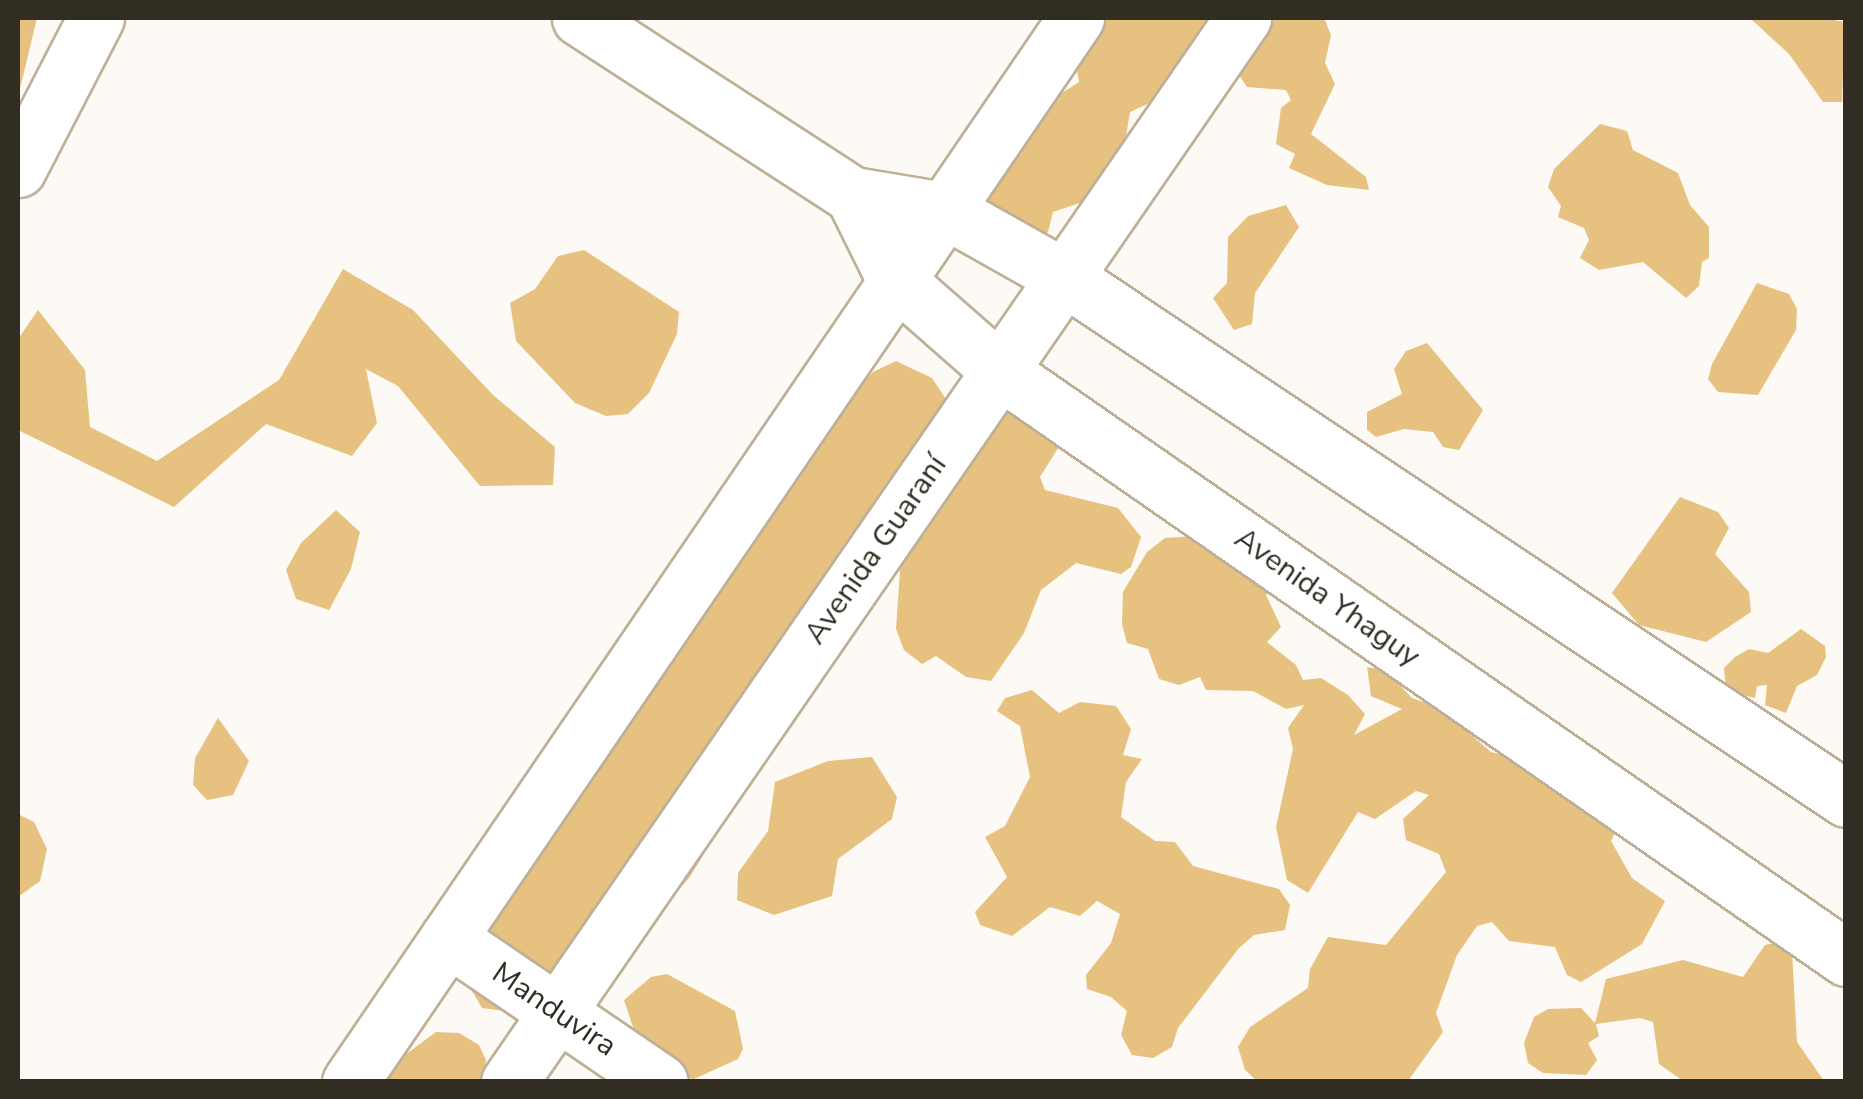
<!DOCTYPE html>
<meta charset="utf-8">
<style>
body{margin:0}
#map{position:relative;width:1863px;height:1099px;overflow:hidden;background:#fdfaf5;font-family:"Nunito Sans",sans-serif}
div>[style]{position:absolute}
.forest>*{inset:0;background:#e6c17f}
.roads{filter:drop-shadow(2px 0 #beb098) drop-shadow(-2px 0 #beb098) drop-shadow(0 2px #beb098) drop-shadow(0 -2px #beb098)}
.street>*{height:55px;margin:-27.5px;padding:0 27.5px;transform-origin:27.5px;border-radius:27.5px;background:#fff}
.secondary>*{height:55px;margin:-27.5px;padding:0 27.5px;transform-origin:27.5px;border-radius:27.5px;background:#fff}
span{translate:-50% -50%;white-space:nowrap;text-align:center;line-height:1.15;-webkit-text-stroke:8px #fff;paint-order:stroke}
.street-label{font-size:30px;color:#322d23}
.frame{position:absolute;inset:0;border:20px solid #322d23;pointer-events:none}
</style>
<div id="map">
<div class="forest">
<div style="clip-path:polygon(18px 18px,37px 18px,18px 97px)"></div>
<div style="clip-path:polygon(1081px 18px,1206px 18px,1211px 38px,1171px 93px,1130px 112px,1122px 161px,1094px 198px,1053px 212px,1048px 232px,1028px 249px,950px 195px,1054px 98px,1079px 82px,1074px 54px)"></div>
<div style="clip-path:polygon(1238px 18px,1324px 18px,1331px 35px,1325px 63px,1335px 84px,1311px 134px,1366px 177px,1369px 190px,1327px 185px,1289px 168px,1295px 154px,1276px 144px,1281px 108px,1291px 100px,1286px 90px,1247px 87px,1239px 75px,1221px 73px)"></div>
<div style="clip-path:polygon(1822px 18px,1845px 22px,1842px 102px,1823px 102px,1789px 54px,1751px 19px)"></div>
<div style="clip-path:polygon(1600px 124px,1627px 131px,1633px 150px,1678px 173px,1690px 205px,1709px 227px,1709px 258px,1702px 262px,1699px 286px,1686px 298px,1643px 262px,1599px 270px,1580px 258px,1589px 240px,1584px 228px,1558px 217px,1561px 206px,1548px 187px,1554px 169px)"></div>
<div style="clip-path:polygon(1286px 205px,1299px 227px,1255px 293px,1252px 324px,1234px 330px,1213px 298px,1227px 283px,1228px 237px,1248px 216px)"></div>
<div style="clip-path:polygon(584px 250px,679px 312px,677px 334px,649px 393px,628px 414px,606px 416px,575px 403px,516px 341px,510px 303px,535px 289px,558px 256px)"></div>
<div style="clip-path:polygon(343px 269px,413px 310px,493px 395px,555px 447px,553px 485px,480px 486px,398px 386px,366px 369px,377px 423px,352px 456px,266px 424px,174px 507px,18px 430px,18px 339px,38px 310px,85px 370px,90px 427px,157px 461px,279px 380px)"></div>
<div style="clip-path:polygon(1757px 283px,1789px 294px,1797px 309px,1796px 330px,1758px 395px,1718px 392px,1708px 379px,1712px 364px)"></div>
<div style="clip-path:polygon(1427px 343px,1483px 410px,1459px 450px,1443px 447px,1433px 432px,1404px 429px,1376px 437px,1367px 430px,1367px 412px,1402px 394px,1394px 369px,1406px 351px)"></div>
<div style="clip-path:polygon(896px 361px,932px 378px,951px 407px,885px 571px,832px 667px,778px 735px,689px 878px,640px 933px,511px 1012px,482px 1008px,463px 976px,454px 903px,829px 419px,873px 372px)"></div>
<div style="clip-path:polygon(992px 410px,1009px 411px,1060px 445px,1040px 477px,1045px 490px,1118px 508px,1141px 537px,1131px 567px,1121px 574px,1076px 563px,1041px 590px,1024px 633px,991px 681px,966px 677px,936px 656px,922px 664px,904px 650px,896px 629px,901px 556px)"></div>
<div style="clip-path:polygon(1680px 497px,1718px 512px,1729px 528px,1715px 554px,1749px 592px,1751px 612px,1706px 642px,1639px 625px,1612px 593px)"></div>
<div style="clip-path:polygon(336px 510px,360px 532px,351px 569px,329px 610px,296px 599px,286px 570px,301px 543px)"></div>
<div style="clip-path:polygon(1195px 536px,1273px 581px,1266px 595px,1281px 627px,1267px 642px,1296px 665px,1303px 680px,1321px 678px,1348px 695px,1365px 714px,1354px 735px,1402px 709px,1371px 696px,1367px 667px,1385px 670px,1412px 698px,1440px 708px,1491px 752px,1566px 770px,1618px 827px,1611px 841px,1632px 878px,1665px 901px,1642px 944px,1581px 982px,1567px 975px,1555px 947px,1509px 941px,1492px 922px,1477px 926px,1457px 955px,1436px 1013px,1443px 1032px,1408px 1081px,1257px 1081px,1245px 1070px,1238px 1047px,1250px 1027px,1308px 988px,1310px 969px,1328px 937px,1386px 945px,1446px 872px,1439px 854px,1406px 840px,1403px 819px,1429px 795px,1416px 791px,1375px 819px,1358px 812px,1308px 893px,1287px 880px,1276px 827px,1293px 749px,1288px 728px,1304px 705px,1286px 709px,1253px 691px,1206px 690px,1200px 677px,1179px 685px,1159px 679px,1148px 649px,1127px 643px,1122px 624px,1123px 592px,1147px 552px,1165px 538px)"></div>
<div style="clip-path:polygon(1801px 629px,1825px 646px,1826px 657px,1817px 675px,1797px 686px,1786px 713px,1765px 705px,1767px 685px,1757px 686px,1755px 698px,1726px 691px,1724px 668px,1735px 657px,1749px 649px,1768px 653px)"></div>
<div style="clip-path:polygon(1032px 690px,1059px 713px,1080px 702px,1116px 706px,1131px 729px,1123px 755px,1142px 759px,1126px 782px,1121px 817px,1155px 841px,1175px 842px,1193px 866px,1279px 889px,1290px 905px,1285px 930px,1254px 935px,1239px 948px,1178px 1028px,1172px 1047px,1153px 1058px,1132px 1055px,1121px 1035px,1127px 1011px,1111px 997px,1087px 989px,1086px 975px,1111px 943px,1120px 914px,1097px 901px,1080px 916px,1050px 907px,1012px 936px,980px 925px,975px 912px,1007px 877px,985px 837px,1005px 826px,1030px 777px,1020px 726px,997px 711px,1005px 698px)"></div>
<div style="clip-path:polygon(218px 718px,249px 761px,233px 795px,207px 800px,193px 785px,195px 758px)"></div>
<div style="clip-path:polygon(872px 757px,897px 797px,892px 819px,838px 859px,832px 896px,774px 915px,737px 900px,738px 873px,768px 831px,775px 782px,828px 761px)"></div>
<div style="clip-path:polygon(18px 814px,34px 822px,47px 849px,40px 881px,18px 897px)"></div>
<div style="clip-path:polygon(1779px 942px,1792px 951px,1797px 1042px,1824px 1081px,1683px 1081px,1659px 1064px,1653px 1022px,1640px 1018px,1596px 1024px,1599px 1036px,1588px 1043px,1597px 1060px,1586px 1075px,1543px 1073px,1528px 1063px,1524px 1043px,1534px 1017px,1548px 1009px,1581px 1008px,1595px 1023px,1606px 979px,1683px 960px,1743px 977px,1765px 945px)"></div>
<div style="clip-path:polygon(667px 974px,735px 1011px,743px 1049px,738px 1059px,694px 1079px,674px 1075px,636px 1036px,624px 1000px,651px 977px)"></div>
<div style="clip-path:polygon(436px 1032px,459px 1033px,479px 1045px,486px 1060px,482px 1081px,385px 1082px,390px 1066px)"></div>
</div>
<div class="roads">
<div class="street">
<div style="left:580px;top:18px;width:325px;rotate:33deg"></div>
<div style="left:853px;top:195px;width:93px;rotate:9.3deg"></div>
<div style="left:945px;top:210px;width:137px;rotate:29.4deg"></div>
<div style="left:1064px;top:277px;width:940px;rotate:33.72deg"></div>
<div style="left:18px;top:169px;width:170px;rotate:-62.7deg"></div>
<div style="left:853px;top:195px;width:93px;rotate:63.7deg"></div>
<div style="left:894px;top:278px;width:141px;rotate:41.3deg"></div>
<div style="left:1000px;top:371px;width:1030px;rotate:34.75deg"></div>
<div style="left:448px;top:938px;width:256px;rotate:34.2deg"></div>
</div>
<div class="secondary">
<div style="left:350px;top:1082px;width:1288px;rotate:-55.69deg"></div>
<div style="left:509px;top:1082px;width:1293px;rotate:-55.4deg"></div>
</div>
</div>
<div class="street-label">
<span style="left:876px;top:550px;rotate:-55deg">Avenida Guaraní</span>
<span style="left:1327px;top:598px;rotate:35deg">Avenida Yhaguy</span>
<span style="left:554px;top:1010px;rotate:34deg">Manduvira</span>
</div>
<div class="frame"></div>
</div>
